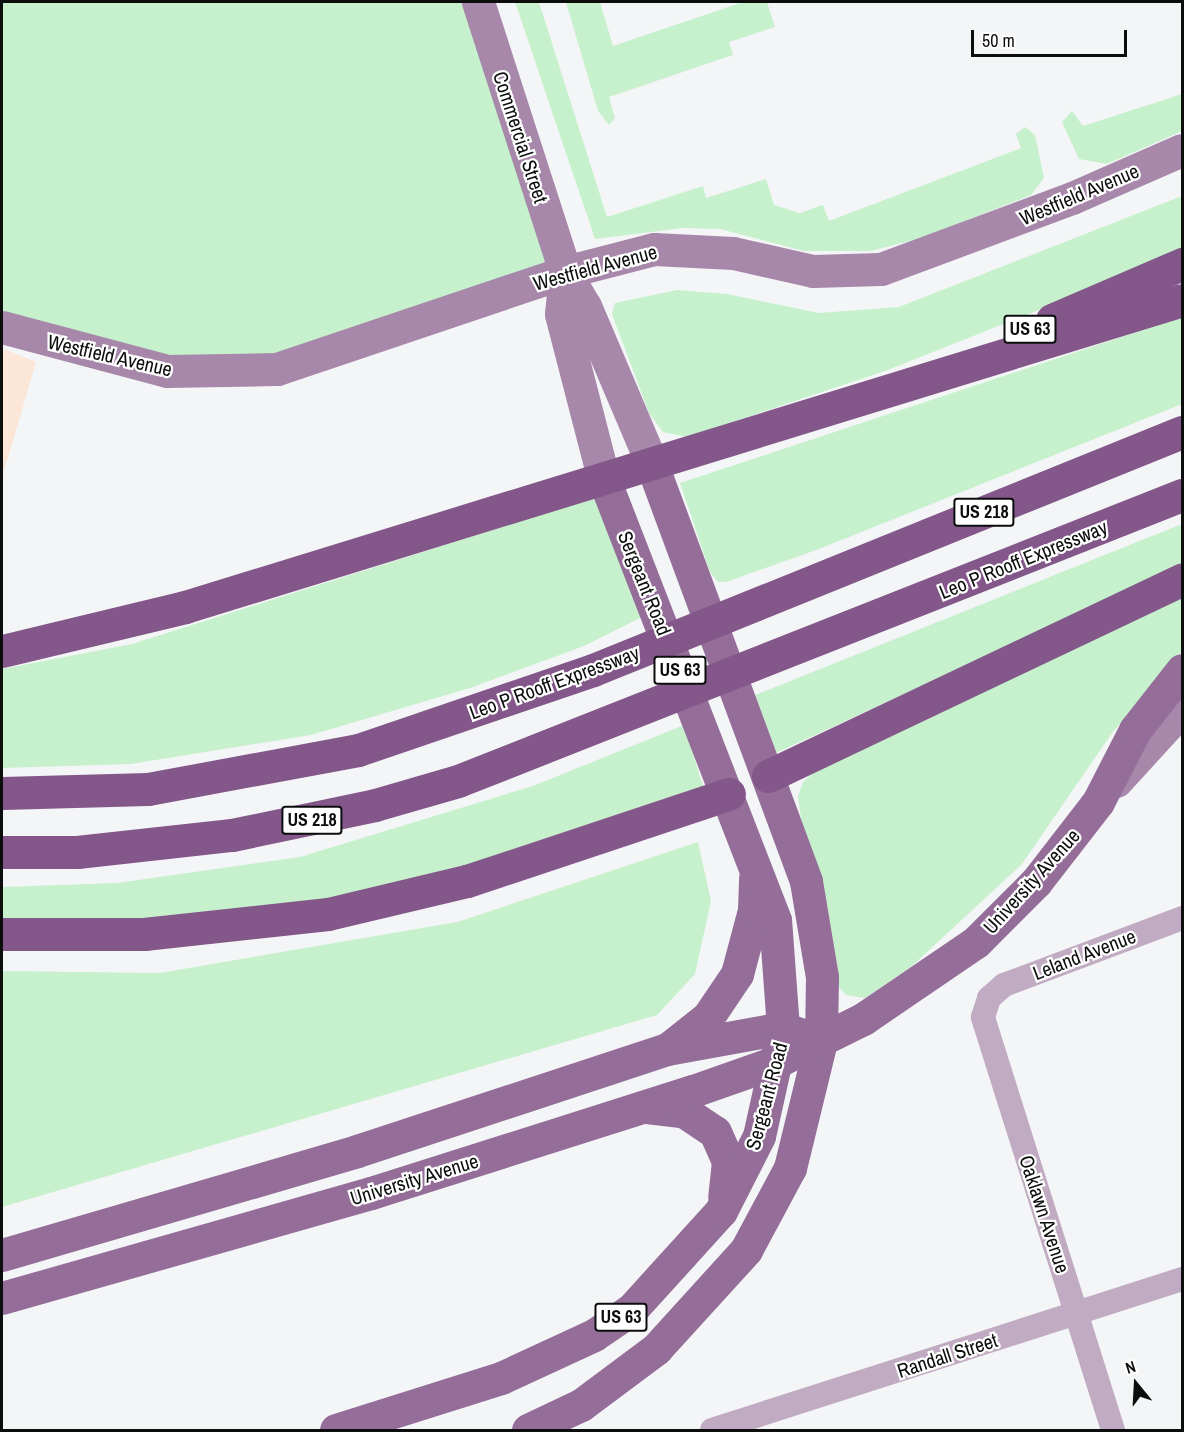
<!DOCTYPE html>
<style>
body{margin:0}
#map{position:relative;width:1184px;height:1432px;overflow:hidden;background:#f4f5f6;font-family:"Archivo Narrow",sans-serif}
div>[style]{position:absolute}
.industrial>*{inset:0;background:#fbe6d7}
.green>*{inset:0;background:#c7f1cd}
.street>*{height:24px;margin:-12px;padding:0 12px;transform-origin:12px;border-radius:12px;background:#c1abc3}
.secondary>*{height:33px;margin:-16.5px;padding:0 16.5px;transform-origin:16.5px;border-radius:16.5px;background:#a788ab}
.primary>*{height:33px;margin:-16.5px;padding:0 16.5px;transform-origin:16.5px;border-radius:16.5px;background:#946e99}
.highway>*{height:33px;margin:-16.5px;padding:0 16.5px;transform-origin:16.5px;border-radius:16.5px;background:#835789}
span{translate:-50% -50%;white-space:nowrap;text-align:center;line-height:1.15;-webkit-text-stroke:4.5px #fff;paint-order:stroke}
.shield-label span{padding:2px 4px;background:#fff;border:2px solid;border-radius:4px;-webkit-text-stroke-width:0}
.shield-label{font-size:18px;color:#0c0d0d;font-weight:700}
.street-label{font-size:20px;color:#0c0d0d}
.frame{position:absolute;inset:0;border:3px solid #0c0d0d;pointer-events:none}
.north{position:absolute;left:1106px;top:1354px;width:60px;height:60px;-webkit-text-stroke:4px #fff;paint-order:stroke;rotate:342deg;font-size:16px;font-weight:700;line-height:24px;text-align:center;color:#0c0d0d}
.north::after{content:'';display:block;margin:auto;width:21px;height:27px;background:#0c0d0d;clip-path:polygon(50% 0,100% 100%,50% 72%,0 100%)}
.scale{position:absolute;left:971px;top:30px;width:156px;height:27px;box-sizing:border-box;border:3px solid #0c0d0d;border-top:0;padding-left:8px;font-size:18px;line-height:21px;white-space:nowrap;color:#0c0d0d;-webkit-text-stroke:4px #fff;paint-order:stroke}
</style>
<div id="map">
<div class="industrial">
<div style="clip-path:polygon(2px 348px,36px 362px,2px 478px)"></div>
</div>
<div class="green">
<div style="clip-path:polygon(2px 2px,478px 2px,565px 272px,219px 374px,2px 327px)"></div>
<div style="clip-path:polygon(515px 2px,539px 2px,607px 217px,703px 186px,706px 198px,766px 179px,774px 205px,800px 213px,823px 205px,829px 221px,1021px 148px,1016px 134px,1025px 127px,1035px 135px,1044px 178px,1031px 195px,919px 239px,870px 251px,804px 251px,720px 229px,683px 228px,595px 239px)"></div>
<div style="clip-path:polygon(566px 2px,600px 2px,613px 46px,743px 2px,767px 2px,775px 27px,729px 42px,733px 55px,609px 97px,615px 118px,609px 125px,598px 111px)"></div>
<div style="clip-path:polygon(1182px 94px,1182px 131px,1107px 164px,1079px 159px,1062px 122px,1072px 111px,1083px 126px)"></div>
<div style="clip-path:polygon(1182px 196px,1182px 253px,885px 371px,687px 437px,663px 432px,649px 413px,612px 314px,615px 303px,677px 290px,727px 294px,819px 313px,899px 307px)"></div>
<div style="clip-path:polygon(1182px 317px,1182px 404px,819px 549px,726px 582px,718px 582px,710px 572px,680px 483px)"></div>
<div style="clip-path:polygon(594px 498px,646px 615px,584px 646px,470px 688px,311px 735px,131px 764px,2px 768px,2px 669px,132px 644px)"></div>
<div style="clip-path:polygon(1182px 524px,1182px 566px,776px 753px,755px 695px)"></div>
<div style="clip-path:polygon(1182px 590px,1182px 651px,1112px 733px,1022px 864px,912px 966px,865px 998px,846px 995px,835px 982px,801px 818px,798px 796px,803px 782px,821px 766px)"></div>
<div style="clip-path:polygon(684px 725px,704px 789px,497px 863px,240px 918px,2px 922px,2px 887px,117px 883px,300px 857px,533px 786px)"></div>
<div style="clip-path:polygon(698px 842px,711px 901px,695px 974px,657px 1015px,2px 1207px,2px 971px,160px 973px,457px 922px)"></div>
</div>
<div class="street">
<div style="left:712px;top:1430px;width:494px;rotate:-17.8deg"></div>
<div style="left:1113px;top:1430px;width:433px;rotate:-107.5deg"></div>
<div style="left:983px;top:1017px;width:20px;rotate:-72deg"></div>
<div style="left:989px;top:998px;width:20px;rotate:-41deg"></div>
<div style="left:1004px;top:985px;width:190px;rotate:-20.6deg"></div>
</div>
<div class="secondary">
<div style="left:478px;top:2px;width:284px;rotate:72.1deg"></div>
<div style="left:565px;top:272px;width:39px;rotate:60deg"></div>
<div style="left:585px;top:306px;width:172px;rotate:67deg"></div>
<div style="left:565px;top:272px;width:42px;rotate:95.4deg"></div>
<div style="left:561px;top:314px;width:171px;rotate:75.5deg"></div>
<div style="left:2px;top:327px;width:171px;rotate:14.9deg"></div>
<div style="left:167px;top:371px;width:110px;rotate:-1deg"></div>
<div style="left:277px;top:369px;width:304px;rotate:-18.6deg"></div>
<div style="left:565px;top:272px;width:92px;rotate:-14.5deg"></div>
<div style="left:654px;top:249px;width:79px;rotate:2.9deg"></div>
<div style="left:733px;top:253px;width:82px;rotate:12.7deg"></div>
<div style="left:813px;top:271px;width:68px;rotate:-1.7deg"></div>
<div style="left:881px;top:269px;width:204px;rotate:-20.4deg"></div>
<div style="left:1072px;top:198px;width:120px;rotate:-23.6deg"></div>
<div style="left:1116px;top:781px;width:98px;rotate:-47.5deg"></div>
</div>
<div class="primary">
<div style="left:669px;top:1048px;width:50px;rotate:-38.5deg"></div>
<div style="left:708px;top:1017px;width:52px;rotate:-56deg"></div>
<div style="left:737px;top:974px;width:66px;rotate:-75.1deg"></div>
<div style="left:754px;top:910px;width:32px;rotate:-88deg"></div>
<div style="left:647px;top:1107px;width:38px;rotate:7deg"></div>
<div style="left:685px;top:1112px;width:36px;rotate:34deg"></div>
<div style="left:715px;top:1132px;width:32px;rotate:66deg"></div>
<div style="left:728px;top:1161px;width:36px;rotate:96deg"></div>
<div style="left:2px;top:1255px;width:370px;rotate:-16.3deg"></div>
<div style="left:357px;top:1151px;width:326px;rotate:-18.2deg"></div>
<div style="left:667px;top:1049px;width:118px;rotate:-10.3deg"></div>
<div style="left:783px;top:1028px;width:20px;rotate:20deg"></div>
<div style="left:2px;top:1298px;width:384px;rotate:-15.9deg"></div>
<div style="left:371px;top:1193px;width:338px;rotate:-17.6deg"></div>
<div style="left:693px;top:1091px;width:90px;rotate:-19.4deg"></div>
<div style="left:778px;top:1061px;width:95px;rotate:-26.3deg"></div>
<div style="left:863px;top:1019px;width:137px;rotate:-34.3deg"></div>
<div style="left:976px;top:942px;width:85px;rotate:-45deg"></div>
<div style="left:1036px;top:882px;width:101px;rotate:-52.2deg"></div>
<div style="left:1098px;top:802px;width:81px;rotate:-62.8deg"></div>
<div style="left:1135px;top:730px;width:76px;rotate:-51.9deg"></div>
<div style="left:336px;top:1430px;width:173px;rotate:-17.5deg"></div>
<div style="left:501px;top:1378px;width:102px;rotate:-24.8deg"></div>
<div style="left:594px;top:1335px;width:46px;rotate:-34.4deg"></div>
<div style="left:632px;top:1309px;width:132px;rotate:-47.8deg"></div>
<div style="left:721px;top:1211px;width:84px;rotate:-63.1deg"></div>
<div style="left:759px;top:1136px;width:111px;rotate:-77.5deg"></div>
<div style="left:783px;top:1028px;width:108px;rotate:-94.2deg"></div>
<div style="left:775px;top:920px;width:472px;rotate:-111.2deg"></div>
<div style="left:528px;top:1430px;width:59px;rotate:-25.3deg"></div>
<div style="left:581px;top:1405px;width:94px;rotate:-36.7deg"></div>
<div style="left:656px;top:1349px;width:134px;rotate:-47.7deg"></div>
<div style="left:746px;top:1250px;width:93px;rotate:-61.8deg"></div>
<div style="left:790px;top:1168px;width:131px;rotate:-76.3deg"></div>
<div style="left:821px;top:1041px;width:64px;rotate:-89.1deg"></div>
<div style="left:822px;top:977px;width:97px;rotate:-99.5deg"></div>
<div style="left:806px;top:881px;width:445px;rotate:-110.3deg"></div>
</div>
<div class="highway">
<div style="left:1052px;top:320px;width:142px;rotate:-23.3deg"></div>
<div style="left:2px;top:651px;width:188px;rotate:-13.5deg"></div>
<div style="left:185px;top:607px;width:1043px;rotate:-17.11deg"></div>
<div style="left:768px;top:776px;width:458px;rotate:-25.4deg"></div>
<div style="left:2px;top:793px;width:146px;rotate:-1.6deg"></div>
<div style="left:148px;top:789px;width:214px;rotate:-10.5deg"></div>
<div style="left:358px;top:750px;width:248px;rotate:-18.8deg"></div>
<div style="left:593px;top:670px;width:635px;rotate:-22deg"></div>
<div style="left:2px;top:852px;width:75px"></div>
<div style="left:77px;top:852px;width:156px;rotate:-6.3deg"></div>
<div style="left:232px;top:835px;width:146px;rotate:-11.8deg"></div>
<div style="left:375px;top:805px;width:86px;rotate:-16.1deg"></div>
<div style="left:458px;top:781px;width:778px;rotate:-21.56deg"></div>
<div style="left:2px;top:934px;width:142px"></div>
<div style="left:144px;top:934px;width:185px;rotate:-6.2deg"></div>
<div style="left:328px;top:914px;width:143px;rotate:-13.4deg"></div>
<div style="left:467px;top:881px;width:276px;rotate:-18.4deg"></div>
</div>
<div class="shield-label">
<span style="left:1030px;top:329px">US 63</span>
<span style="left:984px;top:512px">US 218</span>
<span style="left:680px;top:670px">US 63</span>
<span style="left:312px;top:820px">US 218</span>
<span style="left:621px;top:1317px">US 63</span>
</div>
<div class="street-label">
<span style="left:521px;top:137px;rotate:72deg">Commercial Street</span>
<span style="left:1079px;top:194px;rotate:-23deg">Westfield Avenue</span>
<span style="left:595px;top:267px;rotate:-15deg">Westfield Avenue</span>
<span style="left:110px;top:355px;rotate:13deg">Westfield Avenue</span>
<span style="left:1023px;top:559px;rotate:-22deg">Leo P Rooff Expressway</span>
<span style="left:645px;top:583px;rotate:68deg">Sergeant Road</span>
<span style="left:554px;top:682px;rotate:-20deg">Leo P Rooff Expressway</span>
<span style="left:1031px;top:881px;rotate:-48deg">University Avenue</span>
<span style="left:1084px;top:954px;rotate:-21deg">Leland Avenue</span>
<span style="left:766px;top:1096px;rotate:-75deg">Sergeant Road</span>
<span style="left:414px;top:1179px;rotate:-17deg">University Avenue</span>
<span style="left:1045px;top:1214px;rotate:72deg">Oaklawn Avenue</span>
<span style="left:947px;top:1355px;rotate:-18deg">Randall Street</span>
</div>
<div class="frame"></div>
<div class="north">N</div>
<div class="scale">50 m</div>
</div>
